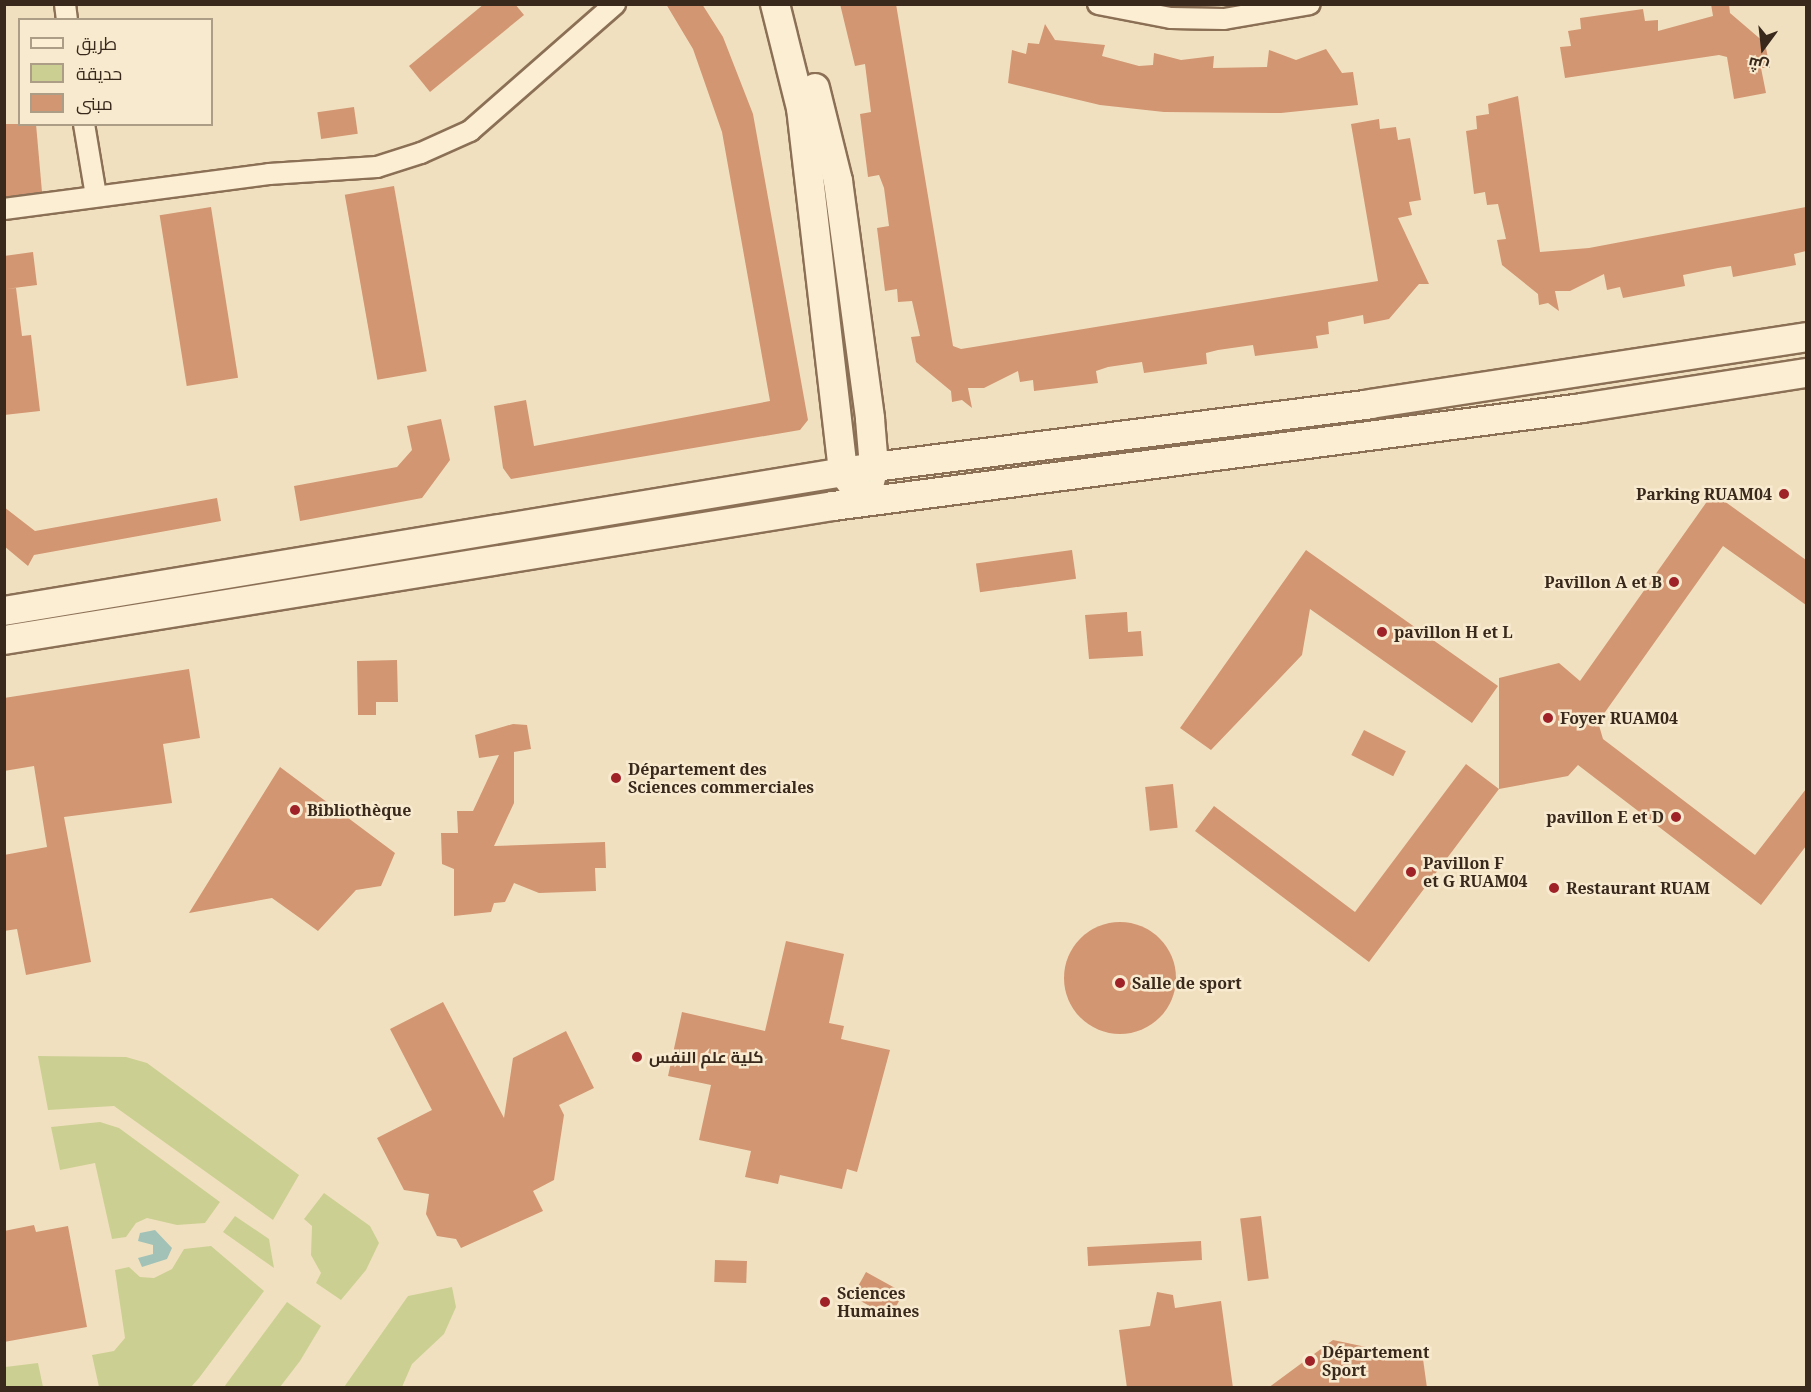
<!DOCTYPE html>
<meta charset="utf-8">
<style>
body{margin:0}
#map{position:relative;width:1811px;height:1392px;overflow:hidden;background:#f1e0bf;font-family:"Noto Serif",Cairo,serif}
div>[style]{position:absolute}
.green>*{inset:0;background:#cbd092}
.water>*{inset:0;background:#a2c2b8}
.building>*{inset:0;background:#d29672;transform-origin:0 0}
.round{border-radius:50%}
.roads{filter:drop-shadow(2px 0 #8b7056) drop-shadow(-2px 0 #8b7056) drop-shadow(0 2px #8b7056) drop-shadow(0 -2px #8b7056)}
.minor>*{height:20px;margin:-10px;padding:0 10px;transform-origin:10px;border-radius:10px;background:#fbeed3}
.secondary>*{height:28px;margin:-14px;padding:0 14px;transform-origin:14px;border-radius:14px;background:#fbeed3}
.dots>*{width:16px;height:16px;translate:-50% -50%;box-sizing:border-box;border:3px solid #f8eacf;border-radius:50%}
span{translate:-50% -50%;white-space:nowrap;text-align:center;line-height:1.15;-webkit-text-stroke:5px #f8eacf;paint-order:stroke}
.poi-label{font-size:16px;color:#39291c;font-weight:700}
.right{translate:-100% -50%;text-align:right}
.left{translate:0 -50%;text-align:left}
.frame{position:absolute;inset:0;border:6px solid #39291c;pointer-events:none}
.legend{position:absolute;left:18px;top:18px;width:195px;height:108px;box-sizing:border-box;background:#f8eacf;border:2px solid #ac9d87;margin:0;padding:8px 10px;list-style:none;font-size:18px;color:#39291c}
.legend li{display:flex;align-items:center;gap:12px;height:30px}
.legend b{width:30px;border:2px solid #ac9d87}
.north{position:absolute;left:1733px;top:18px;width:60px;height:60px;-webkit-text-stroke:4px #f8eacf;paint-order:stroke;rotate:195deg;font-size:16px;font-weight:700;line-height:24px;text-align:center;color:#39291c}
.north::after{content:'';display:block;margin:auto;width:21px;height:27px;background:#39291c;clip-path:polygon(50% 0,100% 100%,50% 72%,0 100%)}
</style>
<div id="map">
<div class="green">
<div style="clip-path:polygon(38px 1056px,126px 1057px,147px 1063px,299px 1175px,273px 1220px,114px 1106px,48px 1110px)"></div>
<div style="clip-path:polygon(100px 1122px,119px 1128px,220px 1202px,205px 1223px,177px 1225px,147px 1218px,136px 1223px,126px 1237px,112px 1239px,95px 1163px,60px 1170px,51px 1127px)"></div>
<div style="clip-path:polygon(324px 1193px,370px 1226px,379px 1243px,366px 1270px,341px 1300px,316px 1283px,321px 1273px,311px 1255px,312px 1226px,304px 1219px)"></div>
<div style="clip-path:polygon(235px 1216px,269px 1239px,274px 1268px,223px 1232px)"></div>
<div style="clip-path:polygon(211px 1246px,264px 1291px,199px 1378px,191px 1387px,99px 1387px,92px 1355px,114px 1351px,125px 1338px,115px 1270px,129px 1267px,140px 1277px,154px 1278px,172px 1269px,184px 1249px)"></div>
<div style="clip-path:polygon(452px 1287px,456px 1307px,444px 1334px,412px 1364px,402px 1387px,344px 1387px,408px 1296px)"></div>
<div style="clip-path:polygon(287px 1302px,321px 1326px,300px 1361px,280px 1387px,224px 1387px)"></div>
<div style="clip-path:polygon(38px 1363px,43px 1387px,5px 1387px,5px 1367px)"></div>
</div>
<div class="water">
<div style="clip-path:polygon(155px 1230px,172px 1248px,167px 1259px,142px 1267px,138px 1258px,153px 1254px,153px 1245px,138px 1241px,140px 1233px)"></div>
</div>
<div class="building">
<div style="clip-path:polygon(484px 4px,515px 4px,524px 15px,430px 92px,409px 66px)"></div>
<div style="clip-path:polygon(666px 4px,702px 4px,723px 37px,753px 114px,808px 420px,800px 430px,511px 479px,503px 468px,494px 406px,526px 400px,534px 446px,770px 401px,722px 132px,693px 49px)"></div>
<div style="clip-path:polygon(840px 4px,896px 4px,953px 346px,961px 349px,1378px 281px,1351px 124px,1379px 119px,1380px 129px,1396px 127px,1398px 140px,1410px 138px,1421px 200px,1409px 202px,1412px 215px,1398px 218px,1429px 284px,1419px 284px,1389px 319px,1364px 324px,1363px 315px,1328px 322px,1329px 334px,1316px 336px,1318px 348px,1255px 356px,1253px 345px,1218px 350px,1206px 353px,1207px 364px,1144px 373px,1142px 362px,1108px 367px,1096px 371px,1098px 383px,1034px 391px,1033px 380px,1020px 382px,1018px 371px,984px 388px,968px 388px,972px 408px,962px 400px,952px 402px,951px 391px,916px 362px,911px 337px,920px 336px,912px 301px,898px 302px,897px 289px,885px 291px,877px 228px,889px 226px,884px 188px,879px 175px,868px 177px,860px 114px,871px 112px,865px 64px,855px 66px)"></div>
<div style="clip-path:polygon(1711px 4px,1729px 4px,1730px 13px,1765px 43px,1770px 68px,1761px 68px,1766px 93px,1734px 99px,1727px 57px,1719px 55px,1565px 78px,1560px 47px,1571px 46px,1568px 31px,1581px 29px,1580px 18px,1643px 9px,1645px 21px,1658px 20px,1658px 31px,1713px 16px)"></div>
<div style="clip-path:polygon(1045px 24px,1055px 40px,1105px 45px,1102px 56px,1139px 66px,1153px 65px,1154px 53px,1181px 60px,1214px 56px,1213px 68px,1267px 67px,1269px 50px,1296px 60px,1326px 49px,1342px 73px,1353px 72px,1358px 105px,1281px 113px,1164px 112px,1100px 105px,1008px 83px,1012px 50px,1026px 54px,1028px 43px,1039px 44px)"></div>
<div style="clip-path:polygon(1518px 96px,1540px 252px,1589px 248px,1806px 207px,1806px 251px,1794px 254px,1796px 265px,1733px 277px,1731px 266px,1718px 268px,1683px 275px,1685px 286px,1623px 298px,1620px 287px,1607px 290px,1604px 274px,1570px 291px,1555px 291px,1559px 311px,1548px 303px,1539px 305px,1538px 294px,1502px 265px,1497px 240px,1506px 239px,1498px 204px,1487px 205px,1485px 192px,1474px 194px,1466px 131px,1477px 129px,1476px 116px,1489px 114px,1488px 104px)"></div>
<div style="left:354px;top:107px;width:27px;height:37px;rotate:82deg"></div>
<div style="clip-path:polygon(4px 124px,36px 124px,42px 192px,4px 197px)"></div>
<div style="left:394px;top:186px;width:188px;height:50px;rotate:80deg"></div>
<div style="left:211px;top:207px;width:173px;height:52px;rotate:81deg"></div>
<div style="clip-path:polygon(33px 252px,37px 285px,6px 289px,16px 288px,22px 336px,31px 335px,40px 411px,4px 415px,4px 256px)"></div>
<div style="clip-path:polygon(441px 419px,450px 460px,422px 498px,300px 521px,294px 486px,397px 467px,412px 450px,407px 426px)"></div>
<div style="clip-path:polygon(1713px 493px,1806px 560px,1806px 605px,1723px 546px,1598px 722px,1603px 739px,1755px 855px,1806px 789px,1806px 846px,1761px 905px,1578px 765px,1568px 776px,1499px 789px,1499px 678px,1559px 663px,1580px 681px)"></div>
<div style="clip-path:polygon(217px 498px,221px 521px,34px 555px,28px 566px,4px 546px,4px 507px,35px 531px)"></div>
<div style="left:1072px;top:550px;width:29px;height:97px;rotate:82deg"></div>
<div style="clip-path:polygon(1306px 550px,1498px 686px,1472px 723px,1310px 609px,1302px 655px,1211px 750px,1180px 728px)"></div>
<div style="clip-path:polygon(1127px 612px,1128px 632px,1141px 631px,1143px 656px,1089px 659px,1085px 615px)"></div>
<div style="clip-path:polygon(397px 660px,398px 702px,376px 702px,376px 715px,358px 715px,357px 661px)"></div>
<div style="clip-path:polygon(189px 669px,200px 738px,163px 744px,172px 803px,64px 817px,91px 962px,26px 975px,17px 929px,4px 931px,4px 855px,47px 847px,34px 766px,4px 771px,4px 698px)"></div>
<div style="clip-path:polygon(513px 724px,527px 725px,531px 749px,514px 752px,514px 803px,494px 846px,605px 842px,606px 868px,595px 868px,596px 891px,539px 893px,514px 883px,505px 902px,494px 903px,491px 912px,454px 916px,454px 869px,442px 864px,441px 833px,458px 833px,457px 811px,473px 811px,499px 755px,479px 758px,475px 735px)"></div>
<div style="left:1364px;top:730px;width:47px;height:28px;rotate:27deg"></div>
<div style="clip-path:polygon(1466px 764px,1499px 789px,1369px 962px,1195px 831px,1214px 806px,1355px 912px)"></div>
<div style="clip-path:polygon(280px 767px,395px 853px,381px 886px,356px 890px,318px 931px,272px 898px,189px 913px)"></div>
<div style="left:1173px;top:784px;width:44px;height:28px;rotate:84deg"></div>
<div class="round" style="left:1064px;top:922px;width:112px;height:112px"></div>
<div style="clip-path:polygon(786px 941px,844px 954px,829px 1023px,844px 1026px,841px 1039px,890px 1050px,857px 1172px,847px 1169px,842px 1189px,780px 1175px,778px 1184px,745px 1177px,751px 1151px,699px 1140px,711px 1085px,668px 1076px,682px 1012px,765px 1031px)"></div>
<div style="clip-path:polygon(443px 1002px,504px 1118px,513px 1058px,566px 1031px,594px 1088px,559px 1105px,564px 1115px,554px 1180px,533px 1191px,543px 1211px,461px 1248px,456px 1239px,437px 1236px,426px 1214px,429px 1194px,404px 1190px,377px 1138px,432px 1110px,390px 1029px)"></div>
<div style="left:1261px;top:1216px;width:63px;height:21px;rotate:83deg"></div>
<div style="clip-path:polygon(34px 1225px,36px 1232px,68px 1226px,87px 1327px,4px 1342px,4px 1231px)"></div>
<div style="left:1201px;top:1241px;width:19px;height:114px;rotate:87deg"></div>
<div style="left:715px;top:1260px;width:32px;height:22px;rotate:2deg"></div>
<div style="left:866px;top:1272px;width:43px;height:28px;rotate:29deg"></div>
<div style="clip-path:polygon(1157px 1292px,1173px 1295px,1175px 1308px,1221px 1301px,1233px 1388px,1127px 1388px,1119px 1330px,1150px 1326px)"></div>
<div style="clip-path:polygon(1333px 1340px,1423px 1359px,1427px 1388px,1268px 1388px)"></div>
</div>
<div class="roads">
<div class="minor">
<div style="left:65px;top:4px;width:16px;rotate:83deg"></div>
<div style="left:1098px;top:4px;width:74px;rotate:10.9deg"></div>
<div style="left:1171px;top:18px;width:53px;rotate:1.1deg"></div>
<div style="left:1224px;top:19px;width:87px;rotate:-9.9deg"></div>
<div style="left:84px;top:124px;width:73px;rotate:80.5deg"></div>
<div style="left:4px;top:209px;width:267px;rotate:-7.5deg"></div>
<div style="left:269px;top:174px;width:108px;rotate:-3.7deg"></div>
<div style="left:377px;top:167px;width:46px;rotate:-17.7deg"></div>
<div style="left:421px;top:153px;width:54px;rotate:-24.2deg"></div>
<div style="left:470px;top:131px;width:193px;rotate:-41.2deg"></div>
</div>
<div class="secondary">
<div style="left:775px;top:4px;width:107px;rotate:76deg"></div>
<div style="left:801px;top:108px;width:366px;rotate:83.4deg"></div>
<div style="left:843px;top:472px;width:20px;rotate:53deg"></div>
<div style="left:815px;top:88px;width:96px;rotate:76.1deg"></div>
<div style="left:838px;top:181px;width:240px;rotate:82.3deg"></div>
<div style="left:870px;top:419px;width:48px;rotate:85.2deg"></div>
<div style="left:874px;top:467px;width:20px;rotate:105deg"></div>
<div style="left:4px;top:611px;width:882px;rotate:-9.4deg"></div>
<div style="left:874px;top:467px;width:500px;rotate:-7.2deg"></div>
<div style="left:1370px;top:404px;width:441px;rotate:-8.7deg"></div>
<div style="left:4px;top:640px;width:840px;rotate:-9.18deg"></div>
<div style="left:833px;top:506px;width:755px;rotate:-7.45deg"></div>
<div style="left:1582px;top:408px;width:227px;rotate:-8.9deg"></div>
</div>
</div>
<div class="dots">
<div style="left:1784px;top:494px;background:#9e2227"></div>
<div style="left:1674px;top:582px;background:#9e2227"></div>
<div style="left:1382px;top:632px;background:#9e2227"></div>
<div style="left:1548px;top:718px;background:#9e2227"></div>
<div style="left:616px;top:778px;background:#9e2227"></div>
<div style="left:295px;top:810px;background:#9e2227"></div>
<div style="left:1676px;top:817px;background:#9e2227"></div>
<div style="left:1411px;top:872px;background:#9e2227"></div>
<div style="left:1554px;top:888px;background:#9e2227"></div>
<div style="left:1120px;top:983px;background:#9e2227"></div>
<div style="left:637px;top:1057px;background:#9e2227"></div>
<div style="left:825px;top:1302px;background:#9e2227"></div>
<div style="left:1310px;top:1361px;background:#9e2227"></div>
</div>
<div class="poi-label">
<span class="right" style="left:1772px;top:494px">Parking RUAM04</span>
<span class="right" style="left:1662px;top:582px">Pavillon A et B</span>
<span class="left" style="left:1394px;top:632px">pavillon H et L</span>
<span class="left" style="left:1560px;top:718px">Foyer RUAM04</span>
<span class="left" style="left:628px;top:778px">Département des<br>Sciences commerciales</span>
<span class="left" style="left:307px;top:810px">Bibliothèque</span>
<span class="right" style="left:1664px;top:817px">pavillon E et D</span>
<span class="left" style="left:1423px;top:872px">Pavillon F<br>et G RUAM04</span>
<span class="left" style="left:1566px;top:888px">Restaurant RUAM</span>
<span class="left" style="left:1132px;top:983px">Salle de sport</span>
<span class="left" style="left:649px;top:1057px">كلية علم النفس</span>
<span class="left" style="left:837px;top:1302px">Sciences<br>Humaines</span>
<span class="left" style="left:1322px;top:1361px">Département<br>Sport</span>
</div>
<div class="frame"></div>
<ul class="legend">
<li><b style="height:8px;background:#fbeed3"></b>طريق</li>
<li><b style="height:16px;background:#cbd092"></b>حديقة</li>
<li><b style="height:16px;background:#d29672"></b>مبنى</li>
</ul>
<div class="north">ش</div>
</div>
